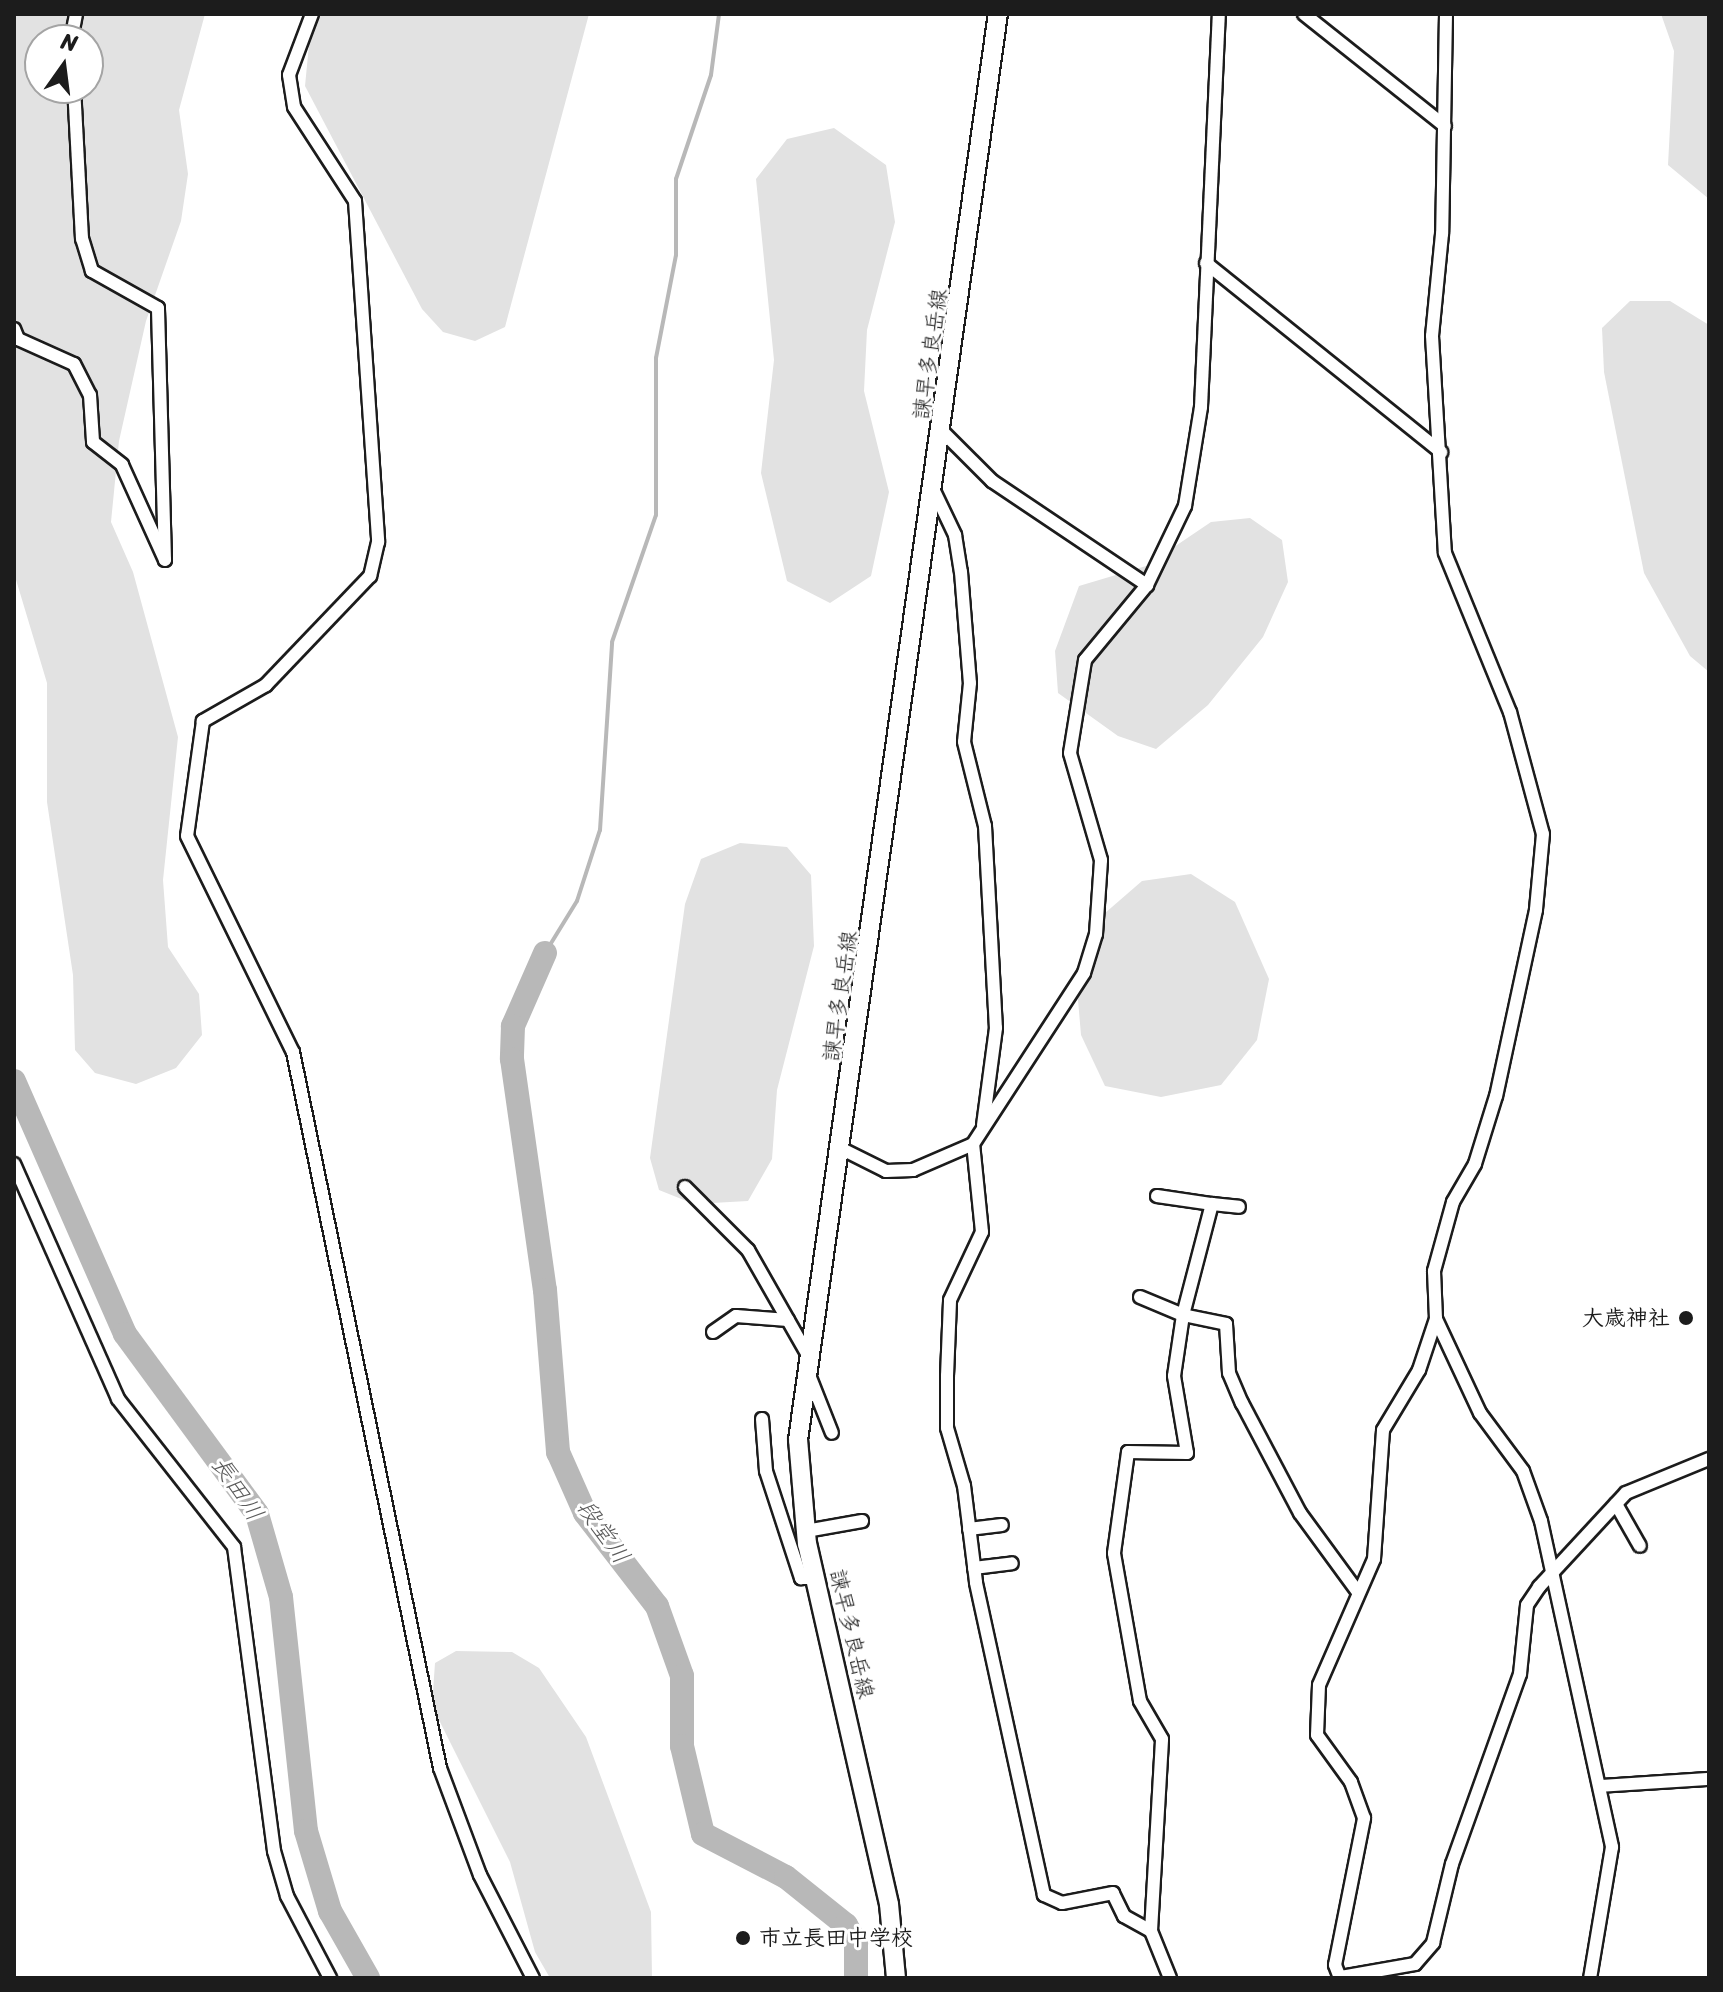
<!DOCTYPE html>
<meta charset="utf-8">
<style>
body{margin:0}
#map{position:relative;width:1723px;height:1992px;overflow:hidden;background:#fff;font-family:Sriracha,"Klee One",sans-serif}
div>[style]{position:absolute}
.green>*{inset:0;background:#e2e2e2}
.stream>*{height:4px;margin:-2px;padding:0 2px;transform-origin:2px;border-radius:2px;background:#b8b8b8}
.river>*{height:24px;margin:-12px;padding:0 12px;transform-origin:12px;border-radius:12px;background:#b8b8b8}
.roads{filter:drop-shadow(2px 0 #1c1c1c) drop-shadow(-2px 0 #1c1c1c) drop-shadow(0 2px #1c1c1c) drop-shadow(0 -2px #1c1c1c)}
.street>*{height:12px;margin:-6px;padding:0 6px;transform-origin:6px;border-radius:6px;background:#fff}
.secondary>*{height:18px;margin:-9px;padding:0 9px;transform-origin:9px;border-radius:9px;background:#fff}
.dots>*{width:22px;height:22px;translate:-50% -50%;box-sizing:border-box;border:4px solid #fff;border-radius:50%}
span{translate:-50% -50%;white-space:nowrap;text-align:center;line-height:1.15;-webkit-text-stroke:6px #fff;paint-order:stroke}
.street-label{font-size:22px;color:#1c1c1c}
.poi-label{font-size:22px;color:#1c1c1c;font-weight:700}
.right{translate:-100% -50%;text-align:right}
.left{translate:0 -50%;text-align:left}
.water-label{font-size:24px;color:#5a5a5a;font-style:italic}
.frame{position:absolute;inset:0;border:16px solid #1c1c1c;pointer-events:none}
.north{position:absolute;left:24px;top:24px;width:80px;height:80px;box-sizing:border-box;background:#fff;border:2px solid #a4a4a4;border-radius:50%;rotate:14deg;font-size:22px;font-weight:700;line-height:32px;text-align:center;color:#1c1c1c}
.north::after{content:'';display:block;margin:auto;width:28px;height:36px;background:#1c1c1c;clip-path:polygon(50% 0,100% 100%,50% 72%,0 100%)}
</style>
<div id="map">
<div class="green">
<div style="clip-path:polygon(evenodd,14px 14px,205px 14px,179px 110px,188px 174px,181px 221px,146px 321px,119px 441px,111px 522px,133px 572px,178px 737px,163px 880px,168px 947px,199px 994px,202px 1035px,176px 1068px,136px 1084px,95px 1073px,75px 1050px,73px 975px,47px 802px,47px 683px,14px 573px,14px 14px,40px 40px,88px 40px,88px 88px,40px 88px,40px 40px)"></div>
<div style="clip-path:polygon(312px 14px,589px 14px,505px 327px,475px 341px,443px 332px,422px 309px,305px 86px)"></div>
<div style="clip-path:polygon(1661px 14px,1709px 14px,1709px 199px,1668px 165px,1674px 51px)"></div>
<div style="clip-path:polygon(834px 128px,886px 165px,895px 222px,867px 330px,864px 391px,889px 492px,871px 576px,830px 603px,787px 581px,761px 473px,774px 360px,756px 179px,787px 139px)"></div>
<div style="clip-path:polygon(1630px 301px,1670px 301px,1709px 325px,1709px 672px,1690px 656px,1644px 573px,1604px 372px,1602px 328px)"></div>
<div style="clip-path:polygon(1250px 518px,1282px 540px,1288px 582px,1263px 637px,1208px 705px,1156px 749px,1118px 736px,1058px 693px,1055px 651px,1079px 586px,1146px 566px,1211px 522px)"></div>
<div style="clip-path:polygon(740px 843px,787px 847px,811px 875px,814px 946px,777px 1090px,772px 1159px,748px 1201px,694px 1204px,659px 1190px,650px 1158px,685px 904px,701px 859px)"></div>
<div style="clip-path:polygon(1191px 874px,1235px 902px,1269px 979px,1257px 1040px,1221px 1085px,1161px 1097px,1105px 1086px,1081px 1035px,1076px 976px,1097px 920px,1142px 881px)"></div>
<div style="clip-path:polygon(456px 1651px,512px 1652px,539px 1668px,586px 1737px,651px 1912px,652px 1978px,550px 1978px,535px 1952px,510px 1862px,432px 1706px,435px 1663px)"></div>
</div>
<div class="stream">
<div style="left:545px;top:953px;width:61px;rotate:-58.4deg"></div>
<div style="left:577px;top:901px;width:75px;rotate:-72.1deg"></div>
<div style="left:600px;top:830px;width:188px;rotate:-86.3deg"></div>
<div style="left:612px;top:642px;width:134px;rotate:-70.9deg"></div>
<div style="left:656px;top:515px;width:157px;rotate:-90deg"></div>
<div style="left:656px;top:358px;width:105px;rotate:-79deg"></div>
<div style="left:676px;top:255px;width:76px;rotate:-90deg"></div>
<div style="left:676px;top:179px;width:110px;rotate:-71.4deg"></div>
<div style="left:711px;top:75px;width:62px;rotate:-82.5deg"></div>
</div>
<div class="river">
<div style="left:545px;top:953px;width:80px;rotate:113.7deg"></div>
<div style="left:513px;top:1026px;width:33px;rotate:92deg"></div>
<div style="left:512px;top:1059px;width:233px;rotate:81.9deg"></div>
<div style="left:545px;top:1290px;width:163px;rotate:85.4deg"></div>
<div style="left:558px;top:1452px;width:67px;rotate:66.1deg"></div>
<div style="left:585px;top:1513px;width:118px;rotate:52.3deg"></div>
<div style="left:657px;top:1606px;width:74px;rotate:70.3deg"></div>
<div style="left:682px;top:1676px;width:70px;rotate:90deg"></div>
<div style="left:682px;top:1746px;width:90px;rotate:76.6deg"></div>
<div style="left:703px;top:1834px;width:93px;rotate:27.4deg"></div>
<div style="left:786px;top:1877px;width:77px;rotate:38.7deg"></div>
<div style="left:846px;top:1925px;width:21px;rotate:61deg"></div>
<div style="left:856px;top:1943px;width:35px;rotate:90deg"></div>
<div style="left:14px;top:1081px;width:276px;rotate:66.3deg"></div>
<div style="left:125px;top:1334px;width:223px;rotate:53.7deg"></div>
<div style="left:257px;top:1514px;width:86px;rotate:73.9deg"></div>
<div style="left:281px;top:1597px;width:235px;rotate:83.9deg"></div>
<div style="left:306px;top:1831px;width:84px;rotate:73.3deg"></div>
<div style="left:330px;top:1911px;width:77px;rotate:60.4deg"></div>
</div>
<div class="roads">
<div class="street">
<div style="left:312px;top:14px;width:65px;rotate:110.7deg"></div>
<div style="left:289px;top:75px;width:32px;rotate:81deg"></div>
<div style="left:294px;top:107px;width:112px;rotate:57deg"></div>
<div style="left:355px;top:201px;width:342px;rotate:86.1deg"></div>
<div style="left:378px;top:542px;width:35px;rotate:103deg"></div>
<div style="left:370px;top:576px;width:151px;rotate:133.7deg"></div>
<div style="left:266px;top:685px;width:73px;rotate:150.3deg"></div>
<div style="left:203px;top:721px;width:116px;rotate:97.9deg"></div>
<div style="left:187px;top:836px;width:241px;rotate:63.9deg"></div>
<div style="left:293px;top:1052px;width:731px;rotate:78.4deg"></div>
<div style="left:440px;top:1768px;width:114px;rotate:69.5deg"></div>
<div style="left:480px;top:1875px;width:116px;rotate:62.8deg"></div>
<div style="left:1304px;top:14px;width:180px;rotate:38.5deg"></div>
<div style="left:1446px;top:14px;width:220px;rotate:91deg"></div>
<div style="left:1442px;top:234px;width:102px;rotate:95.6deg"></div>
<div style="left:1432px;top:336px;width:217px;rotate:86.6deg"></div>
<div style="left:1445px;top:553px;width:172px;rotate:67.8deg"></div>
<div style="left:1510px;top:712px;width:126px;rotate:74.9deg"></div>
<div style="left:1543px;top:834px;width:76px;rotate:95.3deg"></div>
<div style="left:1536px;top:910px;width:190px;rotate:102.1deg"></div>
<div style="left:1496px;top:1096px;width:71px;rotate:107.2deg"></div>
<div style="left:1475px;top:1164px;width:44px;rotate:120.1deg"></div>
<div style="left:1453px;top:1202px;width:72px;rotate:105.4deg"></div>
<div style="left:1434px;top:1271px;width:48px;rotate:87.6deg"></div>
<div style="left:1436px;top:1319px;width:104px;rotate:64.9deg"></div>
<div style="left:1480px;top:1413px;width:72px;rotate:53.4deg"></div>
<div style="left:1523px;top:1471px;width:53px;rotate:70.2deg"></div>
<div style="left:1541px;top:1521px;width:334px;rotate:77.7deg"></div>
<div style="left:1612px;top:1847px;width:133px;rotate:99.5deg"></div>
<div style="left:71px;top:40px;width:26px;rotate:-79deg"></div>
<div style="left:1206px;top:263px;width:302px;rotate:38.8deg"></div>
<div style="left:14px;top:329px;width:11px;rotate:68deg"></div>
<div style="left:18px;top:339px;width:61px;rotate:24.1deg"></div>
<div style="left:74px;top:364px;width:35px;rotate:63deg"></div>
<div style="left:90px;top:395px;width:47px;rotate:86.3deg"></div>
<div style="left:93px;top:442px;width:37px;rotate:38deg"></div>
<div style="left:122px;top:465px;width:104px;rotate:65.6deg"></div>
<div style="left:165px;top:560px;width:252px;rotate:-91.6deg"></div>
<div style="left:158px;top:308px;width:76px;rotate:-150.7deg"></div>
<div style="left:92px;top:271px;width:34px;rotate:-107deg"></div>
<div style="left:82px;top:239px;width:151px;rotate:-93deg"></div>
<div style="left:944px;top:433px;width:68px;rotate:45deg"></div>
<div style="left:992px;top:481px;width:187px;rotate:33.9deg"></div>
<div style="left:935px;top:493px;width:47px;rotate:64.5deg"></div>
<div style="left:955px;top:535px;width:37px;rotate:81deg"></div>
<div style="left:961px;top:572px;width:111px;rotate:85.4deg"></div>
<div style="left:970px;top:683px;width:59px;rotate:95.8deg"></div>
<div style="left:964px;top:742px;width:87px;rotate:76deg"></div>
<div style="left:985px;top:826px;width:202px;rotate:86.9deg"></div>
<div style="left:996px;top:1028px;width:98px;rotate:97.6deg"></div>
<div style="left:842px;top:1149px;width:49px;rotate:26.6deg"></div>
<div style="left:886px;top:1171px;width:27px;rotate:-2deg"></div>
<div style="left:913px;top:1170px;width:65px;rotate:-23.4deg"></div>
<div style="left:14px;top:1164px;width:257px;rotate:66.1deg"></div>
<div style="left:118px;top:1399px;width:188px;rotate:51.9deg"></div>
<div style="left:234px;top:1547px;width:307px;rotate:82.5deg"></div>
<div style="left:274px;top:1851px;width:47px;rotate:73.9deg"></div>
<div style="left:287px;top:1896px;width:93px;rotate:62.3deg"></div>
<div style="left:685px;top:1187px;width:89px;rotate:45deg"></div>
<div style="left:748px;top:1250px;width:121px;rotate:60.3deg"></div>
<div style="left:1157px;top:1196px;width:56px;rotate:8.3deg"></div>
<div style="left:1140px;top:1297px;width:47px;rotate:22.7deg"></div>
<div style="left:1183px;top:1315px;width:115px;rotate:-75.4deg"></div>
<div style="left:1212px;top:1204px;width:27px;rotate:6deg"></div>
<div style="left:713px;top:1332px;width:28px;rotate:-35deg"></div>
<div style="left:736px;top:1316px;width:52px;rotate:4.4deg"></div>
<div style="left:809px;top:1375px;width:62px;rotate:68.4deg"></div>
<div style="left:762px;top:1419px;width:52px;rotate:85.6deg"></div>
<div style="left:766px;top:1471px;width:113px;rotate:71.9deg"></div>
<div style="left:801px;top:1578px;width:14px"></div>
<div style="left:1616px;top:1504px;width:48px;rotate:60.3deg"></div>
<div style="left:969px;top:1529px;width:33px;rotate:-7deg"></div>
<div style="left:806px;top:1531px;width:57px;rotate:-10.1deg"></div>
<div style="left:974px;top:1568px;width:38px;rotate:-7deg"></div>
<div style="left:1600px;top:1786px;width:109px;rotate:-3.7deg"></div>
<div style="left:1151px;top:1931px;width:31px;rotate:-151deg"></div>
<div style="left:1124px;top:1916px;width:25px;rotate:-116deg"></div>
<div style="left:1113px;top:1893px;width:52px;rotate:168.9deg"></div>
<div style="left:1062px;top:1903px;width:20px;rotate:-156deg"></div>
<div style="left:1044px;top:1895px;width:320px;rotate:-102.3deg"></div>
<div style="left:976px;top:1582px;width:97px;rotate:-97.1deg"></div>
<div style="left:964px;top:1486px;width:60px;rotate:-106.3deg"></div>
<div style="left:947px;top:1428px;width:52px;rotate:-90deg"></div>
<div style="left:947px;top:1376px;width:76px;rotate:-87.7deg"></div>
<div style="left:950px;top:1300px;width:75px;rotate:-64.8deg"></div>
<div style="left:982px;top:1232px;width:88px;rotate:-95.8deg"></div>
<div style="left:973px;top:1144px;width:204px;rotate:-57deg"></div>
<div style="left:1084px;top:973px;width:41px;rotate:-72.9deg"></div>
<div style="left:1096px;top:934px;width:74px;rotate:-86.1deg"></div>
<div style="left:1101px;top:860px;width:111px;rotate:-106.2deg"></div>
<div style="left:1070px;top:753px;width:94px;rotate:-80.8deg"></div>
<div style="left:1085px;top:660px;width:97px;rotate:-50.4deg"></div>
<div style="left:1147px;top:585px;width:88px;rotate:-64.3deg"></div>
<div style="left:1185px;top:506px;width:100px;rotate:-80.8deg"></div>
<div style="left:1201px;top:407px;width:393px;rotate:-87.4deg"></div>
<div style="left:1341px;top:1977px;width:75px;rotate:-10deg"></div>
<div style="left:1415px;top:1964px;width:28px;rotate:-49deg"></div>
<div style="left:1433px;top:1943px;width:81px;rotate:-76.5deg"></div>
<div style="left:1452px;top:1864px;width:202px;rotate:-70.3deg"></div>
<div style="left:1520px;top:1674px;width:69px;rotate:-84.2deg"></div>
<div style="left:1527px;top:1605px;width:22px;rotate:-56deg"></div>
<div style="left:1539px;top:1587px;width:128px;rotate:-47.2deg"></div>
<div style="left:1626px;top:1493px;width:90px;rotate:-22.3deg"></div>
<div style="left:1170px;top:1978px;width:51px;rotate:-112deg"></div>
<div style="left:1151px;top:1931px;width:192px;rotate:-86.7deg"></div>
<div style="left:1162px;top:1739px;width:44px;rotate:-120.1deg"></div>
<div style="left:1140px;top:1701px;width:150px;rotate:-100deg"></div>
<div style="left:1114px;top:1553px;width:102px;rotate:-82.1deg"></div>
<div style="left:1128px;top:1452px;width:59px;rotate:1deg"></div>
<div style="left:1187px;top:1453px;width:78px;rotate:-99.6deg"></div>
<div style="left:1174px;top:1376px;width:62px;rotate:-81.6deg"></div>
<div style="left:1183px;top:1315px;width:44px;rotate:11.8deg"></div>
<div style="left:1226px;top:1324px;width:49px;rotate:86.5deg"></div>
<div style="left:1229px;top:1373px;width:33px;rotate:67deg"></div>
<div style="left:1242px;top:1403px;width:124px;rotate:62.2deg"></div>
<div style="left:1300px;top:1513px;width:97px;rotate:53.8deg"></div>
<div style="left:1340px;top:1978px;width:14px;rotate:-111deg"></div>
<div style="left:1335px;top:1965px;width:150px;rotate:-78.8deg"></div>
<div style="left:1364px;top:1818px;width:38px;rotate:-110deg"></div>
<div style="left:1351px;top:1782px;width:58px;rotate:-125.9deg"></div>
<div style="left:1317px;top:1735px;width:50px;rotate:-87.7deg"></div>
<div style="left:1319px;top:1685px;width:137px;rotate:-66.4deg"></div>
<div style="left:1374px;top:1559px;width:129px;rotate:-86deg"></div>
<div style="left:1383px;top:1430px;width:70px;rotate:-59deg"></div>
<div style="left:1419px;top:1370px;width:54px;rotate:-71.6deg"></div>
</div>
<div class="secondary">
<div style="left:896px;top:1978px;width:74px;rotate:-95.4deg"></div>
<div style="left:889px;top:1904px;width:369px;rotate:-102.8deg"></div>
<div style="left:807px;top:1544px;width:104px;rotate:-94.9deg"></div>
<div style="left:798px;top:1440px;width:1440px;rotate:-82.02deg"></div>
</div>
</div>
<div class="dots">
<div style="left:1686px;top:1318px;background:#1c1c1c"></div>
<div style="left:743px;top:1938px;background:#1c1c1c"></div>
</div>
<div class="street-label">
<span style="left:930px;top:354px;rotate:-82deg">諫早多良岳線</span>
<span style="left:840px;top:996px;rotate:-82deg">諫早多良岳線</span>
<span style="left:852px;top:1634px;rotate:77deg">諫早多良岳線</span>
</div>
<div class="poi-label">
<span class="right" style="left:1670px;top:1318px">大歳神社</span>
<span class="left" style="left:759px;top:1938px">市立長田中学校</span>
</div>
<div class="water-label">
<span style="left:237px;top:1489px;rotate:56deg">長田川</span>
<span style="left:603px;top:1532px;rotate:55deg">段堂川</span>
</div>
<div class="frame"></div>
<div class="north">N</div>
</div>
